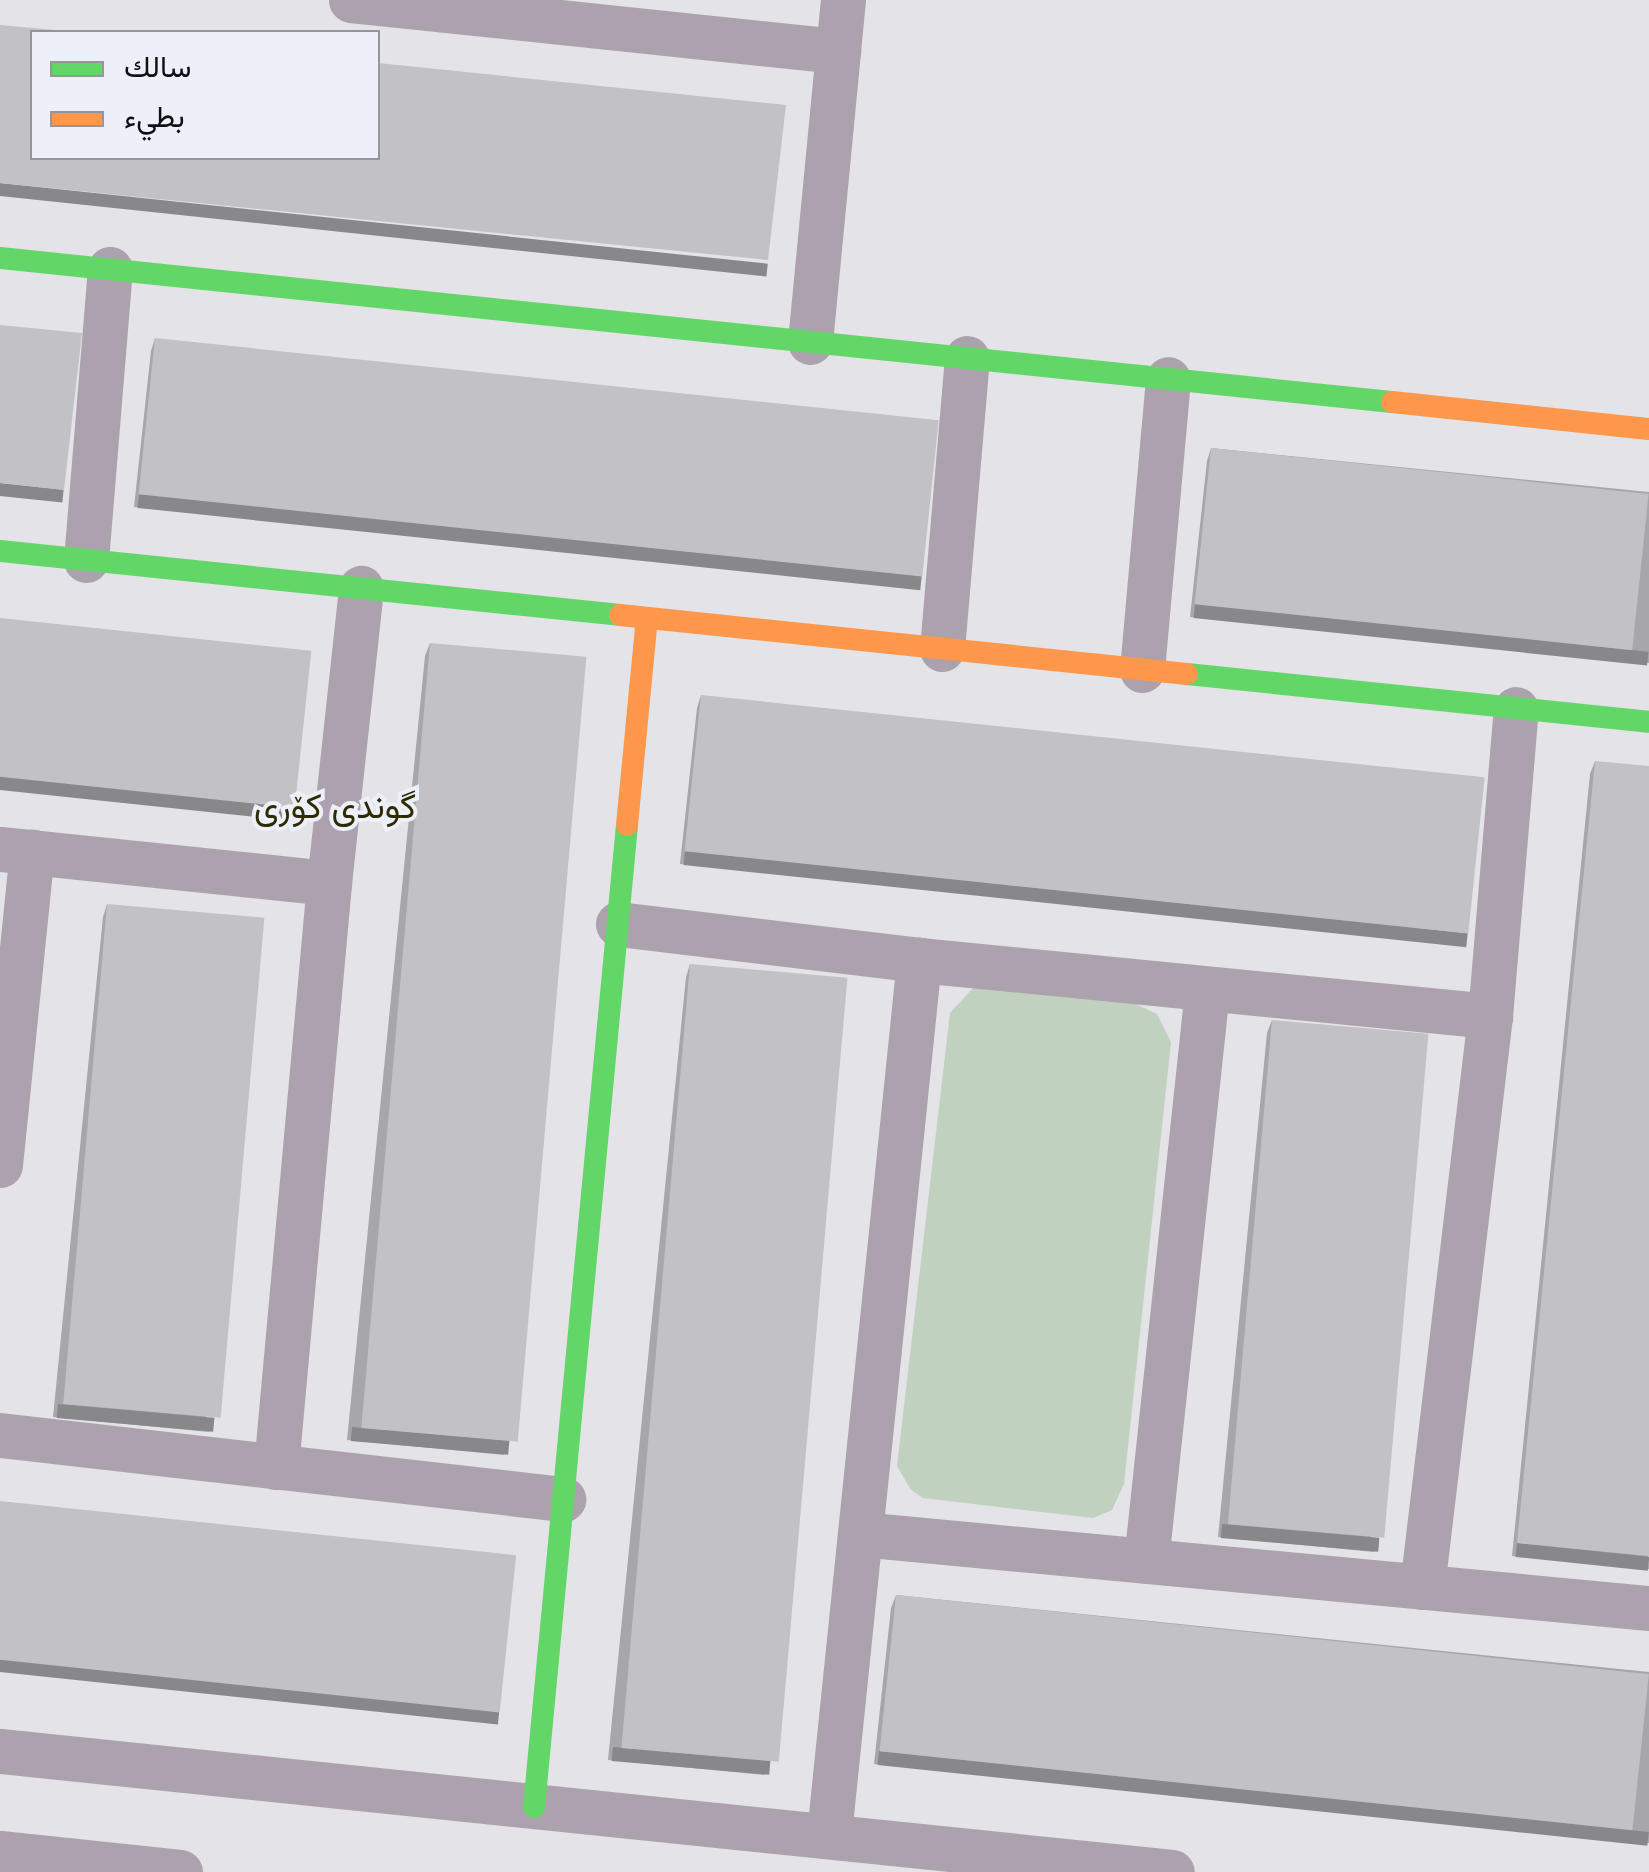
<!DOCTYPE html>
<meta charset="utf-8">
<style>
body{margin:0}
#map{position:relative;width:1649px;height:1872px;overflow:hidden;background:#e3e3e8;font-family:Arial,Vazirmatn,sans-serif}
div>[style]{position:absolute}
.green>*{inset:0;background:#c1d1c0}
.street>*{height:45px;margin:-22.5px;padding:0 22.5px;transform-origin:22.5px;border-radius:22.5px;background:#aca2ad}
.fast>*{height:22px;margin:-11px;padding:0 11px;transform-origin:11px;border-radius:11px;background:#63d668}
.slow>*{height:22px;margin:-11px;padding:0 11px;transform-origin:11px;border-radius:11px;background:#ff974d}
.wall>*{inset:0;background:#a7a7aa}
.shaded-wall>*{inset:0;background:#88888b;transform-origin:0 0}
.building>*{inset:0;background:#c2c2c6;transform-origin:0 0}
span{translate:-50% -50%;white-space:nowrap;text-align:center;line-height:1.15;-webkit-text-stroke:8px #eef0f9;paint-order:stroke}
.neighbourhood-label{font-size:35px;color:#2e2b00}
.legend{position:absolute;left:30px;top:30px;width:350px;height:130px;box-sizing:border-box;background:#eef0f9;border:2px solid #95969d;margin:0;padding:12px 18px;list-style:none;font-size:30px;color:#101013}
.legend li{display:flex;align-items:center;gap:20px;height:50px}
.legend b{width:50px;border:2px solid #95969d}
</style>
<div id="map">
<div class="green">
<div style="clip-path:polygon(973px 988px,1129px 1001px,1157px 1014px,1171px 1042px,1124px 1484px,1112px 1510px,1093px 1518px,923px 1498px,911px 1490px,897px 1466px,950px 1013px)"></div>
</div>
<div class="street">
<div style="left:351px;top:0;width:490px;rotate:6deg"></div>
<div style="left:810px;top:342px;width:344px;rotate:-84.5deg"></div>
<div style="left:86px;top:560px;width:292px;rotate:-85.3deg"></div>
<div style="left:942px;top:649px;width:292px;rotate:-85.1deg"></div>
<div style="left:1142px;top:670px;width:292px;rotate:-84.9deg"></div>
<div style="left:0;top:849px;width:331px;rotate:5.9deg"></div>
<div style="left:618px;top:924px;width:303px;rotate:6.8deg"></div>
<div style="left:919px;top:960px;width:574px;rotate:5.6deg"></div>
<div style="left:0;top:1165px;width:315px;rotate:-84.2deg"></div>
<div style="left:0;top:1435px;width:567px;rotate:6.49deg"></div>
<div style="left:276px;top:1467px;width:586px;rotate:-84.81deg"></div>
<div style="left:329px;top:883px;width:297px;rotate:-83.8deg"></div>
<div style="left:860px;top:1534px;width:792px;rotate:5.36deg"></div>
<div style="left:1146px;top:1561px;width:574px;rotate:-83.9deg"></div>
<div style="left:1422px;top:1587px;width:575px;rotate:-83.21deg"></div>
<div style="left:1490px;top:1016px;width:308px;rotate:-85.2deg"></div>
<div style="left:0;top:1751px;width:1178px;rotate:5.89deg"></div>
<div style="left:829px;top:1834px;width:879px;rotate:-84.12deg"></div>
<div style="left:0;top:1853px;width:181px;rotate:6deg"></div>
</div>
<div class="fast">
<div style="left:0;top:258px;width:1399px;rotate:5.91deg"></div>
<div style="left:0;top:551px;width:623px;rotate:5.89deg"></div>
<div style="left:1187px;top:674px;width:464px;rotate:5.9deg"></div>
<div style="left:534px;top:1807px;width:986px;rotate:-84.59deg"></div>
</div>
<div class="slow">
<div style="left:1392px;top:402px;width:258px;rotate:6deg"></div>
<div style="left:620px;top:615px;width:570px;rotate:5.94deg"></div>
<div style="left:627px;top:825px;width:208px;rotate:-84.5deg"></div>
</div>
<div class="wall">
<div style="clip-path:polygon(155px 338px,922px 573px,918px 586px,134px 507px,151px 351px)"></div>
<div style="clip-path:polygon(1211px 448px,1649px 492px,1649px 663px,1190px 617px,1207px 461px)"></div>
<div style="clip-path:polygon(430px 643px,509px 1442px,504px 1455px,347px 1440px,425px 656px)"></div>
<div style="clip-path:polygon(701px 695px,1464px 943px,680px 864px,697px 708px)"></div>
<div style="clip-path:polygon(1595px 761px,1649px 1569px,1512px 1556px,1590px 774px)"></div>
<div style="clip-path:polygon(107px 904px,209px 1432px,53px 1417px,103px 917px)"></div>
<div style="clip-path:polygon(690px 964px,765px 1775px,608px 1760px,686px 977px)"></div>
<div style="clip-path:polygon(1272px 1020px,1374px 1552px,1218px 1537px,1267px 1033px)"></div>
<div style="clip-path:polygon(896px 1595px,1649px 1672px,1649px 1843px,874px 1764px,891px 1608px)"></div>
</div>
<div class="shaded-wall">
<div style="left:0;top:183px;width:772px;height:13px;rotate:6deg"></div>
<div style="left:0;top:483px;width:64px;height:13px;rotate:6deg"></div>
<div style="left:139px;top:494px;width:787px;height:14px;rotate:6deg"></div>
<div style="left:1195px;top:604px;width:456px;height:14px;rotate:6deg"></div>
<div style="left:0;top:776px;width:296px;height:14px;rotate:6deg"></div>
<div style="left:685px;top:851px;width:787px;height:14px;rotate:6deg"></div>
<div style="left:58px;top:1404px;width:157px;height:14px;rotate:5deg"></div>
<div style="left:352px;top:1427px;width:158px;height:14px;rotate:5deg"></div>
<div style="left:1222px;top:1524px;width:158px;height:14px;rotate:5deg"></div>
<div style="left:1517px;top:1543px;width:133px;height:14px;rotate:6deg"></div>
<div style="left:0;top:1659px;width:502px;height:13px;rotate:6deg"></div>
<div style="left:613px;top:1747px;width:158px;height:14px;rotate:5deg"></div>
<div style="left:879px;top:1751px;width:774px;height:14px;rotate:6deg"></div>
</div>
<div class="building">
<div style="clip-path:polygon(0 25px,77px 32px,32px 32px,32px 158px,378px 158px,378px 63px,786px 105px,768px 260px,0 183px)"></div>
<div style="clip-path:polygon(0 325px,82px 333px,64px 490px,0 483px)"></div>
<div style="left:155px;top:338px;width:788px;height:157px;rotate:6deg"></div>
<div style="left:1211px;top:448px;width:440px;height:157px;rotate:6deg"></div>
<div style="left:0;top:618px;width:313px;height:158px;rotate:6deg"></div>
<div style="left:430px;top:643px;width:157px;height:788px;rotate:5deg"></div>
<div style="left:701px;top:695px;width:788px;height:157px;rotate:6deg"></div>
<div style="clip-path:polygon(1595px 761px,1649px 766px,1649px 1556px,1517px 1543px)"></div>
<div style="left:107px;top:904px;width:158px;height:502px;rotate:5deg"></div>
<div style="left:690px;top:964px;width:158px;height:787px;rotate:5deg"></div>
<div style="left:1272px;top:1020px;width:157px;height:506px;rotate:5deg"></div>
<div style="left:0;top:1501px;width:519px;height:158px;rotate:6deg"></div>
<div style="left:896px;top:1595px;width:757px;height:157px;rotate:6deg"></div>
</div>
<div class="neighbourhood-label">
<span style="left:335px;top:806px">گوندی کۆری</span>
</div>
<ul class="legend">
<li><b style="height:12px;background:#63d668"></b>سالك</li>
<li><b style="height:12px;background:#ff974d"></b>بطيء</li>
</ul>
</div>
